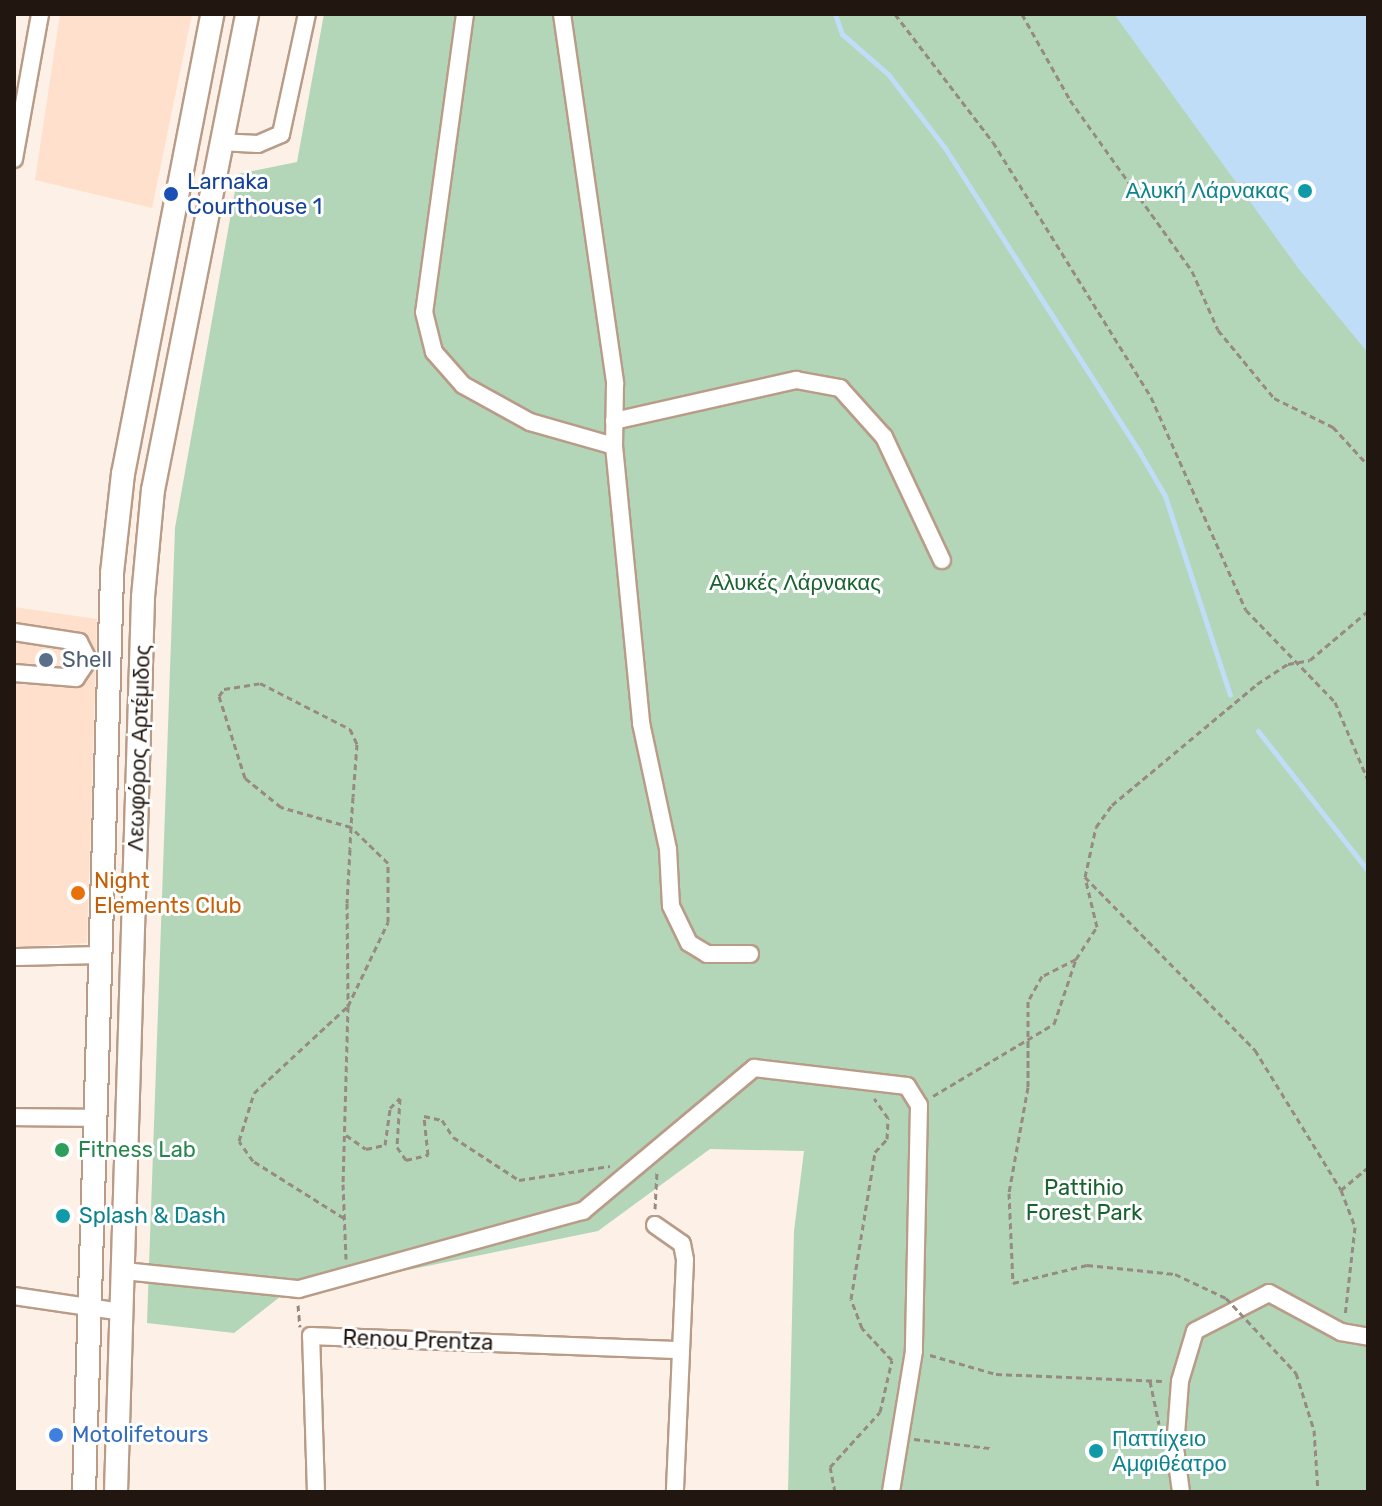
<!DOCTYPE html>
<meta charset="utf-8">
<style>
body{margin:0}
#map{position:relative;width:1382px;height:1506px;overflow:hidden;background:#fcf0e7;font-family:Rubik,sans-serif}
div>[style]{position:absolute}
.built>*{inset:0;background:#ffe0cc}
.green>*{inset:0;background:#b3d5b8}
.water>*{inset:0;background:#bfddf6}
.stream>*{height:5px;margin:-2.5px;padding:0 2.5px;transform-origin:2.5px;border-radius:2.5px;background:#bfddf6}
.path>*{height:3px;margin-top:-1.5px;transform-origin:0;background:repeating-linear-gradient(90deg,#968a82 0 6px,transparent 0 10px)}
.roads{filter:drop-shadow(2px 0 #b99c88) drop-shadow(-2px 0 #b99c88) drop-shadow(0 2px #b99c88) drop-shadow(0 -2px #b99c88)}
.minor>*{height:16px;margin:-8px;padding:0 8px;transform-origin:8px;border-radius:8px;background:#fff}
.major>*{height:22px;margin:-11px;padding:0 11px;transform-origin:11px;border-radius:11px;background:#fff}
.path-bridge>*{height:3px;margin-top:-1.5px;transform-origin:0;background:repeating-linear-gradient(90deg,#968a82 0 6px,transparent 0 10px)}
.dots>*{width:22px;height:22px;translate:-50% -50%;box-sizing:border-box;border:4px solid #fff;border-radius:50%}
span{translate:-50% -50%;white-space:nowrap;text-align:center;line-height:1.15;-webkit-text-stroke:6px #fff;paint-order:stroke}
.transit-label{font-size:22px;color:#164399}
.left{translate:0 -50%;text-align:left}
.culture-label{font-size:22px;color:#0d838f}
.right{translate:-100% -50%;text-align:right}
.park-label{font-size:22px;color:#1a6330}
.service-label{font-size:22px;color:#4e5e75}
.street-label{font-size:22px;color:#221710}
.food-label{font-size:22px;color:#c56008}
.leisure-label{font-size:22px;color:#27864d}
.shop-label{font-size:22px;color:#366cbe}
.frame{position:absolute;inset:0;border:16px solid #221710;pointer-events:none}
</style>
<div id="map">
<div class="built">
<div style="clip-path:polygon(60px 14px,192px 14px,152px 208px,35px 180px)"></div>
<div style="clip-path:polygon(14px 607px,97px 619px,87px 943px,14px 947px)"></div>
</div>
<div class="green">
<div style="clip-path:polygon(324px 14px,1368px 14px,1368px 1492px,788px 1492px,794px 1231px,804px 1151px,710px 1149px,598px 1231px,281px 1296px,234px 1333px,147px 1323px,175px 528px,238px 174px,297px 162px)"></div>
</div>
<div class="water">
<div style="clip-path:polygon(1114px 14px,1368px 14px,1368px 353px,1298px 268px)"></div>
</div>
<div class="stream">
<div style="left:835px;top:14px;width:21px;rotate:71deg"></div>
<div style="left:842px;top:34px;width:61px;rotate:41deg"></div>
<div style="left:888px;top:74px;width:93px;rotate:52.4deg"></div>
<div style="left:945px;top:148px;width:362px;rotate:57.4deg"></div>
<div style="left:1140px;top:453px;width:50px;rotate:59.8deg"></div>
<div style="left:1165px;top:496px;width:209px;rotate:71.9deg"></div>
<div style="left:1258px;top:731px;width:178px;rotate:51.8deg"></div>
</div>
<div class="path">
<div style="left:895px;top:14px;width:161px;rotate:52.6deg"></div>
<div style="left:993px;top:142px;width:300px;rotate:58.2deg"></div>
<div style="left:1151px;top:397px;width:233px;rotate:66deg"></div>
<div style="left:1246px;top:610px;width:128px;rotate:45.9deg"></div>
<div style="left:1335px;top:702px;width:85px;rotate:67.1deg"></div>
<div style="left:1022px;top:14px;width:98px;rotate:60.8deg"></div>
<div style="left:1070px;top:100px;width:210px;rotate:54.5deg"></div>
<div style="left:1192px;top:271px;width:64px;rotate:66.2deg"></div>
<div style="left:1218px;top:330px;width:88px;rotate:50.5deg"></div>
<div style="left:1274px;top:398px;width:66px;rotate:26.2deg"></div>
<div style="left:1333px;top:427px;width:52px;rotate:47.4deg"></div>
<div style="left:1085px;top:877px;width:243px;rotate:45.5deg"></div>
<div style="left:1255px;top:1050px;width:164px;rotate:58.4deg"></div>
<div style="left:1341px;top:1190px;width:40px;rotate:69deg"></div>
<div style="left:1355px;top:1227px;width:90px;rotate:96.4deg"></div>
<div style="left:1076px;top:959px;width:38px;rotate:153deg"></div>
<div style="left:1042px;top:976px;width:29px;rotate:119deg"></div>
<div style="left:1028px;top:1001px;width:86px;rotate:90deg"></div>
<div style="left:1028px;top:1087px;width:108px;rotate:100.2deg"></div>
<div style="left:1009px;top:1193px;width:90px;rotate:87.5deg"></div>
<div style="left:1013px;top:1283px;width:76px;rotate:-13.7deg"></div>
<div style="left:1087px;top:1265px;width:88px;rotate:5.8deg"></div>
<div style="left:933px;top:1096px;width:141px;rotate:-30.8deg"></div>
<div style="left:1054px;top:1024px;width:69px;rotate:-71.3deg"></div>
<div style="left:1076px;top:959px;width:38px;rotate:-57deg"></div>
<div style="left:1097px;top:927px;width:51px;rotate:-103.5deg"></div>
<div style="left:1085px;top:877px;width:51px;rotate:-77.6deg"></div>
<div style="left:1096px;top:827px;width:27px;rotate:-54deg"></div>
<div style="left:1112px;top:805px;width:189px;rotate:-39.8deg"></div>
<div style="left:1257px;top:684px;width:37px;rotate:-33deg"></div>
<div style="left:1288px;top:664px;width:22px;rotate:-10deg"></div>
<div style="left:1310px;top:660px;width:76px;rotate:-40.2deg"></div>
<div style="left:346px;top:1135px;width:24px;rotate:35deg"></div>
<div style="left:366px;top:1149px;width:19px;rotate:-12deg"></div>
<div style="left:385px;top:1145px;width:37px;rotate:-82deg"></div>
<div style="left:390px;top:1108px;width:14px;rotate:-45deg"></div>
<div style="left:400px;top:1098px;width:49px;rotate:93.5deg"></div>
<div style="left:397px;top:1147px;width:16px;rotate:55deg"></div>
<div style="left:406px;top:1160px;width:23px;rotate:-13deg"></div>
<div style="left:428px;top:1155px;width:39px;rotate:-96deg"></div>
<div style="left:424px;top:1116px;width:18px;rotate:13deg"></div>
<div style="left:442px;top:1120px;width:20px;rotate:57deg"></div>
<div style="left:453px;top:1137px;width:79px;rotate:33.1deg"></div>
<div style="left:519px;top:1180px;width:92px;rotate:-8.7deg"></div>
<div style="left:1341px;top:1190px;width:35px;rotate:-40deg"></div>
<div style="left:655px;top:1209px;width:37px;rotate:-87deg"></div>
<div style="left:344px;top:1218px;width:107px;rotate:-147.9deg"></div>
<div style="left:253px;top:1161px;width:24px;rotate:-125deg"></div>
<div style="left:239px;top:1141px;width:50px;rotate:-72.6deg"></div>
<div style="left:254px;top:1093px;width:128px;rotate:-42.8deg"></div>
<div style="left:348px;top:1006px;width:93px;rotate:-64.5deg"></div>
<div style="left:388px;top:922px;width:59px;rotate:-90deg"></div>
<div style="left:388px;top:863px;width:52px;rotate:-135.8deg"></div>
<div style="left:351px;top:827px;width:73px;rotate:-164.1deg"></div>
<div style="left:281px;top:807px;width:46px;rotate:-141.1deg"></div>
<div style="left:245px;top:778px;width:86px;rotate:-107.6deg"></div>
<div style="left:219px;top:696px;width:9px;rotate:-54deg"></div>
<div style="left:224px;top:689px;width:36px;rotate:-9deg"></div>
<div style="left:260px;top:683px;width:101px;rotate:27.1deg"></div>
<div style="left:350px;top:729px;width:17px;rotate:65deg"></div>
<div style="left:357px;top:744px;width:53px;rotate:94.3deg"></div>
<div style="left:353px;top:797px;width:30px;rotate:94deg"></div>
<div style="left:351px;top:827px;width:22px;rotate:93deg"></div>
<div style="left:350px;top:849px;width:54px;rotate:93.2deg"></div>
<div style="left:347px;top:903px;width:103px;rotate:89.4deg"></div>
<div style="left:348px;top:1006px;width:178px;rotate:91.6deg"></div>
<div style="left:343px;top:1184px;width:75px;rotate:87.7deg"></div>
<div style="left:298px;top:1305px;width:22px;rotate:85deg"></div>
<div style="left:930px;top:1355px;width:69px;rotate:16.1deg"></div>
<div style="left:996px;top:1374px;width:166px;rotate:2.4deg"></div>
<div style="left:1150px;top:1381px;width:44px;rotate:78.2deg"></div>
<div style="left:914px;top:1439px;width:77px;rotate:6.8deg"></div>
<div style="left:835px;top:1492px;width:25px;rotate:-101deg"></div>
<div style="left:830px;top:1467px;width:74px;rotate:-47.7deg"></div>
<div style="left:880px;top:1412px;width:53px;rotate:-77deg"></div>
<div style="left:892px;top:1360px;width:44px;rotate:-133.2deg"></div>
<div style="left:862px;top:1328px;width:31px;rotate:-111deg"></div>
<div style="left:851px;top:1299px;width:149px;rotate:-80.7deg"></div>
<div style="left:875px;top:1152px;width:18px;rotate:-47deg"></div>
<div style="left:887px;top:1139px;width:21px;rotate:-87deg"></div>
<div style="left:888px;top:1118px;width:24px;rotate:-125deg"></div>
</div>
<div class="roads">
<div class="minor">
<div style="left:465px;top:14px;width:301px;rotate:97.8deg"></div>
<div style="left:424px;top:312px;width:41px;rotate:76deg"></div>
<div style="left:434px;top:352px;width:44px;rotate:48.7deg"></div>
<div style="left:463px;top:385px;width:77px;rotate:28.9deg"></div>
<div style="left:530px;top:422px;width:87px;rotate:15.9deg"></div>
<div style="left:562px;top:14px;width:374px;rotate:81.8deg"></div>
<div style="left:615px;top:384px;width:62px;rotate:90.9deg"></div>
<div style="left:614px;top:446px;width:278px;rotate:84.4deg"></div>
<div style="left:641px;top:723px;width:129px;rotate:77.9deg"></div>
<div style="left:668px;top:849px;width:57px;rotate:87deg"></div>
<div style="left:671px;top:906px;width:41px;rotate:64.1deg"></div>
<div style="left:689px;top:943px;width:21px;rotate:31deg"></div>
<div style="left:707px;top:954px;width:43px"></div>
<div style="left:219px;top:142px;width:39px;rotate:3deg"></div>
<div style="left:258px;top:144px;width:25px;rotate:-23deg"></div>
<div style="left:281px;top:134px;width:123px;rotate:-77.8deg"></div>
<div style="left:14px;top:159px;width:147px;rotate:-79.8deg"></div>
<div style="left:614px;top:421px;width:187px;rotate:-12.7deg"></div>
<div style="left:796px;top:380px;width:45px;rotate:10.3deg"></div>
<div style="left:840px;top:388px;width:66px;rotate:48.1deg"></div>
<div style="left:884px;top:437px;width:136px;rotate:64.8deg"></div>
<div style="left:14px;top:632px;width:66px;rotate:8.7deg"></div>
<div style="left:79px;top:642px;width:20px;rotate:63deg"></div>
<div style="left:88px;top:660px;width:22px;rotate:124deg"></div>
<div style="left:76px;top:678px;width:62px;rotate:-175.4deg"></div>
<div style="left:14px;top:957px;width:88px;rotate:-1.3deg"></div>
<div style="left:14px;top:1117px;width:84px;rotate:0.7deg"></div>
<div style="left:655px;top:1225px;width:33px;rotate:35deg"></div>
<div style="left:682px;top:1244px;width:16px;rotate:79deg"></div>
<div style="left:685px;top:1260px;width:232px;rotate:92.5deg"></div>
<div style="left:124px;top:1271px;width:176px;rotate:5.9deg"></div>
<div style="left:299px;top:1289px;width:295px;rotate:-15.4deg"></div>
<div style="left:583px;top:1211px;width:223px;rotate:-39.9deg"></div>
<div style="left:754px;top:1068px;width:154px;rotate:6.7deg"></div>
<div style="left:907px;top:1086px;width:22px;rotate:58deg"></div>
<div style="left:919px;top:1105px;width:246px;rotate:91.2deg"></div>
<div style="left:914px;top:1351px;width:143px;rotate:99.3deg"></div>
<div style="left:14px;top:1296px;width:110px;rotate:8.4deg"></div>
<div style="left:316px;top:1492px;width:156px;rotate:-91.8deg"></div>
<div style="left:311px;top:1336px;width:370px;rotate:2.2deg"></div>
<div style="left:1181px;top:1492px;width:44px;rotate:-97.8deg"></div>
<div style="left:1175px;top:1448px;width:67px;rotate:-85.7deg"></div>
<div style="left:1180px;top:1381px;width:52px;rotate:-73.3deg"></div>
<div style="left:1195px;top:1331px;width:83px;rotate:-27.2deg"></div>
<div style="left:1269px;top:1293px;width:82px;rotate:28.4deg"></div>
<div style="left:1341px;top:1332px;width:27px;rotate:10deg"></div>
</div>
<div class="major">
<div style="left:84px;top:1492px;width:919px;rotate:-88.25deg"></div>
<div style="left:112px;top:573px;width:100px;rotate:-83.7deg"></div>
<div style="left:123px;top:474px;width:469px;rotate:-79deg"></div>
<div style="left:116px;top:1492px;width:895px;rotate:-88.27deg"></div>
<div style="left:143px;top:597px;width:107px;rotate:-84.7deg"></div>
<div style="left:153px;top:490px;width:485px;rotate:-78.8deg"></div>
</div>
</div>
<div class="path-bridge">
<div style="left:1175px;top:1274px;width:56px;rotate:25.2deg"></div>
<div style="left:1226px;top:1298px;width:103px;rotate:47deg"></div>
<div style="left:1296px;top:1373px;width:60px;rotate:72.5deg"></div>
<div style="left:1314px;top:1430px;width:62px;rotate:86.3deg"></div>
</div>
<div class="dots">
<div style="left:1305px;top:191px;background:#0f9aa8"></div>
<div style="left:171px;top:194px;background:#1a4fb4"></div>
<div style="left:46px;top:660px;background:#5c6f8a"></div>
<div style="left:78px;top:893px;background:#e8710a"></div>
<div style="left:62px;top:1150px;background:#2e9e5b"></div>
<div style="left:63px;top:1216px;background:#0f9aa8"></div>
<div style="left:56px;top:1435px;background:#3f7fe0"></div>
<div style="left:1096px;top:1451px;background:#0f9aa8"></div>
</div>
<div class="transit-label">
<span class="left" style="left:187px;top:194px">Larnaka<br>Courthouse 1</span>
</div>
<div class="culture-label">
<span class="right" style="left:1289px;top:191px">Αλυκή Λάρνακας</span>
<span class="left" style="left:79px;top:1216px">Splash &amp; Dash</span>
<span class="left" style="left:1112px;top:1451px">Παττίιχειο<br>Αμφιθέατρο</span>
</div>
<div class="park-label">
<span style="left:795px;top:583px">Αλυκές Λάρνακας</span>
<span style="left:1084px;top:1200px">Pattihio<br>Forest Park</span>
</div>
<div class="service-label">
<span class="left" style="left:62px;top:660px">Shell</span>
</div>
<div class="street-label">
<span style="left:139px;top:748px;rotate:-88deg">Λεωφόρος Αρτέμιδος</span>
<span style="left:418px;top:1340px;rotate:2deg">Renou Prentza</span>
</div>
<div class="food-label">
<span class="left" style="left:94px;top:893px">Night<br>Elements Club</span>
</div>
<div class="leisure-label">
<span class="left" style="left:78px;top:1150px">Fitness Lab</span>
</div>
<div class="shop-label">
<span class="left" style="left:72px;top:1435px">Motolifetours</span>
</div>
<div class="frame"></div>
</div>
